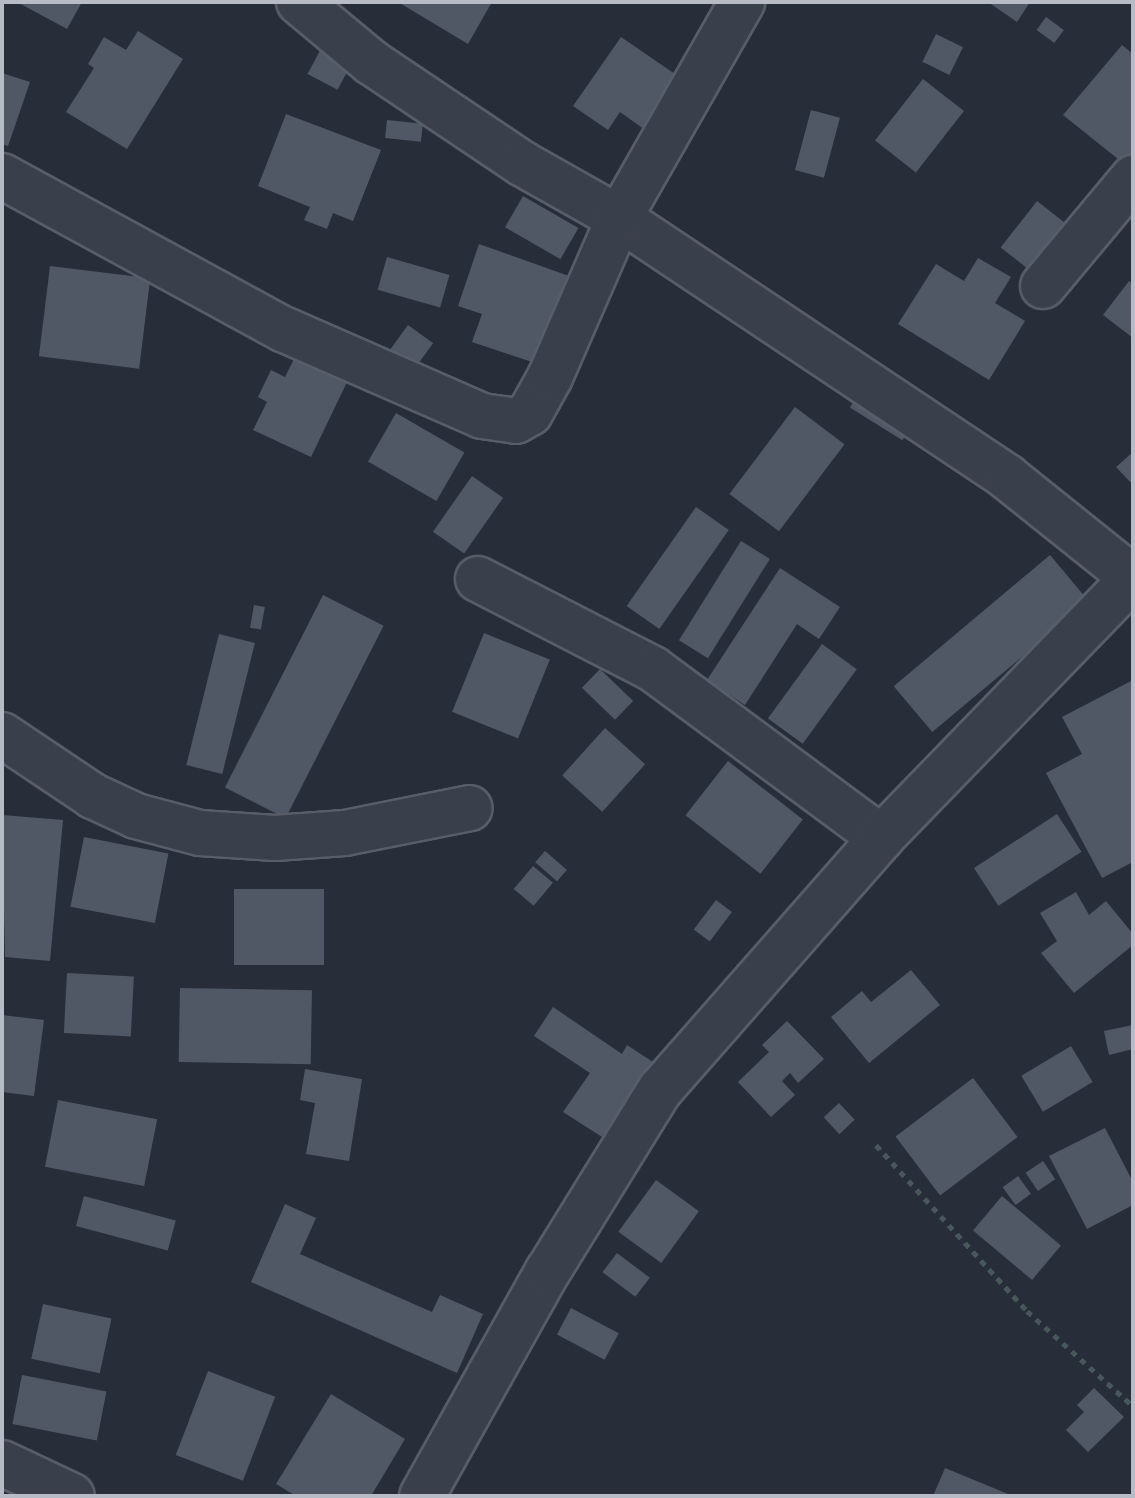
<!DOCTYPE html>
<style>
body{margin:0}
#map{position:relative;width:1135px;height:1498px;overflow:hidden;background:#272e3a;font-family:Figtree,sans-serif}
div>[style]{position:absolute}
.building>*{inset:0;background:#505865;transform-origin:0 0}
.path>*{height:5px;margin-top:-2.5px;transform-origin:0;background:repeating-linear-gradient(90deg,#48575a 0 6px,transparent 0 12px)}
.roads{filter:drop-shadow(2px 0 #585e69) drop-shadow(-2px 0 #585e69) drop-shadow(0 2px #585e69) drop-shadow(0 -2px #585e69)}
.minor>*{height:44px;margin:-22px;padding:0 22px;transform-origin:22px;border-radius:22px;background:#3a404b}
span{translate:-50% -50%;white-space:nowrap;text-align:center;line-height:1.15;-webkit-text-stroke:8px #1f2530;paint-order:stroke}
.frame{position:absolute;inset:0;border:4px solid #b6bbc6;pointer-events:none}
</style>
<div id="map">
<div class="building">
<div style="clip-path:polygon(17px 2px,82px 2px,67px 29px)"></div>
<div style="clip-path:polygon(398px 2px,492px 2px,468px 44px)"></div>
<div style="clip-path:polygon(988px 2px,1030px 2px,1017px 22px)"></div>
<div style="left:1046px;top:17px;width:22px;height:16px;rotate:36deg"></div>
<div style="clip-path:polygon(138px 31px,183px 59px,127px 149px,66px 112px,94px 68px,88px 64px,104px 37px,126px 50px)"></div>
<div style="left:936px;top:34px;width:30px;height:31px;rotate:26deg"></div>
<div style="clip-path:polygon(621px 37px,691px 85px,655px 137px,620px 112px,608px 130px,573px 106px)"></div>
<div style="left:324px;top:43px;width:34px;height:35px;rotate:28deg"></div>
<div style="clip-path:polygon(1122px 45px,1133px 54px,1133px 161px,1128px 167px,1063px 115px)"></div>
<div style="clip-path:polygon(2px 73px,30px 82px,8px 146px,2px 144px)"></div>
<div style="left:923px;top:79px;width:52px;height:78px;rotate:38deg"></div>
<div style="left:811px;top:110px;width:30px;height:62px;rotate:15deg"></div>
<div style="clip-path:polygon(286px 114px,381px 150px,353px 221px,333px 213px,327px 229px,304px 220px,310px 207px,258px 186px)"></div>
<div style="left:387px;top:120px;width:36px;height:18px;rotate:6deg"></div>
<div style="left:523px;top:196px;width:64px;height:36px;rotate:30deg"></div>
<div style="left:1037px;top:201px;width:58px;height:59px;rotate:38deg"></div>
<div style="clip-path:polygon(479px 244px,569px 276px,538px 364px,472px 342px,482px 314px,458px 306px)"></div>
<div style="left:387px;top:257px;width:65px;height:34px;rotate:16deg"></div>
<div style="clip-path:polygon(978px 258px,1011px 277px,995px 303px,1025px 321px,989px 380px,898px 324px,936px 264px,964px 281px)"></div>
<div style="left:50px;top:266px;width:101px;height:91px;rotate:7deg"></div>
<div style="clip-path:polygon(1129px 281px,1133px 284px,1133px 338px,1103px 315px)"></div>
<div style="left:408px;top:325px;width:31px;height:33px;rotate:36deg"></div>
<div style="clip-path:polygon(296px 355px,348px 380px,311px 457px,253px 430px,267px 402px,258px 397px,271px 370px,285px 377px)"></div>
<div style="left:862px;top:388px;width:62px;height:23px;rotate:32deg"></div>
<div style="left:795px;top:407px;width:62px;height:109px;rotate:37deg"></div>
<div style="left:396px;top:413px;width:79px;height:56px;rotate:30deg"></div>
<div style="clip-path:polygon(1133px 452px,1133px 485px,1116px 467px)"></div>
<div style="left:472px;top:476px;width:38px;height:68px;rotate:35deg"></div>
<div style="left:696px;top:507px;width:40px;height:121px;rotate:35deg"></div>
<div style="left:741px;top:541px;width:34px;height:117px;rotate:32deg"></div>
<div style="left:1050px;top:555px;width:60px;height:204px;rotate:50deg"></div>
<div style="clip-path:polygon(780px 568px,840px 607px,819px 639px,797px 624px,745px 705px,707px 680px)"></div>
<div style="left:323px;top:595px;width:68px;height:216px;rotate:27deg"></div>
<div style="left:254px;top:605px;width:11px;height:23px;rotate:10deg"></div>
<div style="left:484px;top:633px;width:71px;height:85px;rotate:22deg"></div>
<div style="left:219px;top:634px;width:37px;height:135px;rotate:14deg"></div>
<div style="left:822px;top:644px;width:43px;height:92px;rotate:36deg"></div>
<div style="left:600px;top:669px;width:46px;height:26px;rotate:44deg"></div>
<div style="clip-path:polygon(1133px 680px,1133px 862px,1102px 878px,1046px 773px,1082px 754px,1062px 717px)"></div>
<div style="left:605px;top:728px;width:54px;height:64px;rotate:42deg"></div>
<div style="left:728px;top:761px;width:95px;height:69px;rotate:38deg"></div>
<div style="left:1057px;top:814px;width:45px;height:99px;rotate:57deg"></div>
<div style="clip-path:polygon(2px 815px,63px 820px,50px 961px,5px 957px)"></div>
<div style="left:84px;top:837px;width:86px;height:71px;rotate:11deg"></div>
<div style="left:545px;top:851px;width:29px;height:15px;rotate:41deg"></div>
<div style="left:533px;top:866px;width:26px;height:30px;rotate:40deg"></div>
<div style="left:234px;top:889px;width:90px;height:76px"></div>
<div style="clip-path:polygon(1076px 892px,1089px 915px,1106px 901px,1133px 934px,1133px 945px,1074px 993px,1041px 953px,1057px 941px,1040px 913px)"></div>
<div style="left:716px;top:900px;width:20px;height:37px;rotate:37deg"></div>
<div style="clip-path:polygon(911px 970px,940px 1005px,869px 1063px,831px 1017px,862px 991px,871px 1002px)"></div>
<div style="left:67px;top:973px;width:67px;height:60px;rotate:3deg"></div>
<div style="left:180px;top:988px;width:132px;height:74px;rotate:1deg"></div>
<div style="clip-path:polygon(553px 1007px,622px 1054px,627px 1045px,653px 1062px,602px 1137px,563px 1112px,590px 1073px,534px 1036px)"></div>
<div style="clip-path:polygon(2px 1015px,44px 1020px,34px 1096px,2px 1092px)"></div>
<div style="clip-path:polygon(787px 1021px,824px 1059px,798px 1083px,790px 1073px,782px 1081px,795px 1095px,771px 1117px,738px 1082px,769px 1052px,762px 1045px)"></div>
<div style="clip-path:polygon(1133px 1025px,1133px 1049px,1109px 1055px,1104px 1031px)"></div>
<div style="left:1071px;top:1046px;width:42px;height:58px;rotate:59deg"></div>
<div style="clip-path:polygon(305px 1069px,362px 1079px,349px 1161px,306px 1154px,315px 1103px,300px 1100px)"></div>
<div style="left:973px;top:1078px;width:74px;height:97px;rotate:53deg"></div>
<div style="left:58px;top:1100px;width:101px;height:68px;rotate:11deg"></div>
<div style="left:839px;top:1103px;width:23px;height:21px;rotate:47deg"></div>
<div style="clip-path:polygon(1105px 1128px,1133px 1182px,1133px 1205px,1087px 1229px,1049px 1156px)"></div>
<div style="left:1043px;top:1161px;width:22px;height:21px;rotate:56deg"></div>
<div style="left:1018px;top:1176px;width:22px;height:19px;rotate:54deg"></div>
<div style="left:656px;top:1180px;width:53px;height:64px;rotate:36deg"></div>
<div style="left:84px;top:1196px;width:95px;height:31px;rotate:15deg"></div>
<div style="left:1002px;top:1196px;width:77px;height:45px;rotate:40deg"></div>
<div style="clip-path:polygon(285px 1204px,316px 1218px,300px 1254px,432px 1312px,440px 1295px,483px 1314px,457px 1373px,251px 1282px)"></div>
<div style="left:617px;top:1253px;width:41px;height:24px;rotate:37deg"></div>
<div style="left:43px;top:1304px;width:70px;height:56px;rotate:12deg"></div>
<div style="left:571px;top:1308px;width:54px;height:30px;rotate:28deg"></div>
<div style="left:208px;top:1371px;width:72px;height:90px;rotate:21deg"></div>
<div style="left:22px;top:1375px;width:86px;height:50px;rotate:11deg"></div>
<div style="clip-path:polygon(1094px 1388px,1124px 1417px,1088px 1452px,1066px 1430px,1084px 1412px,1077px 1405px)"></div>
<div style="clip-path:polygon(331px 1394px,405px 1439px,371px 1496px,296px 1496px,276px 1484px)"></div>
<div style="clip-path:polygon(945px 1468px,1013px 1496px,933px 1496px)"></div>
</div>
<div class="path">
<div style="left:876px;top:1145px;width:224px;rotate:47.7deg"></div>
<div style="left:1027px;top:1311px;width:142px;rotate:41.9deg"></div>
</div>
<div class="roads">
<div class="minor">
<div style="left:299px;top:2px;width:94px;rotate:39.8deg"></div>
<div style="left:371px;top:62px;width:183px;rotate:33.9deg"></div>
<div style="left:523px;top:164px;width:110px;rotate:29.4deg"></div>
<div style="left:619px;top:218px;width:467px;rotate:33.7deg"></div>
<div style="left:1007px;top:477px;width:161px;rotate:38.7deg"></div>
<div style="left:2px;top:176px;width:320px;rotate:28.6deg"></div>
<div style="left:283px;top:329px;width:217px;rotate:23.6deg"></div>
<div style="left:482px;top:416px;width:34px;rotate:8deg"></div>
<div style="left:516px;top:421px;width:16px;rotate:-30deg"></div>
<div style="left:530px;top:413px;width:41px;rotate:-60.9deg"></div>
<div style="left:550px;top:377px;width:173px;rotate:-66.5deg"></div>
<div style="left:619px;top:218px;width:249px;rotate:-60.3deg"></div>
<div style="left:1043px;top:286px;width:141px;rotate:-50.2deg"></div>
<div style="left:478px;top:579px;width:197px;rotate:27.2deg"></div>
<div style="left:653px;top:669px;width:284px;rotate:36.5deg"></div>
<div style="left:2px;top:735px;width:110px;rotate:33.8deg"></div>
<div style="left:93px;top:796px;width:47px;rotate:24.9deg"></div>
<div style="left:136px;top:816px;width:66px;rotate:14.9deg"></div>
<div style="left:200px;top:833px;width:75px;rotate:3.8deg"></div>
<div style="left:275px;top:838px;width:70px;rotate:-4.1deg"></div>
<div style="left:345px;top:833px;width:127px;rotate:-11.3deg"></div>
<div style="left:2px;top:1463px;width:77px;rotate:25.2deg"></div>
<div style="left:422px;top:1496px;width:258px;rotate:-60.8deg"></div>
<div style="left:548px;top:1271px;width:213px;rotate:-58.3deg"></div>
<div style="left:660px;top:1090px;width:335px;rotate:-48.7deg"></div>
<div style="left:881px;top:838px;width:362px;rotate:-45.9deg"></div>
</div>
</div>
<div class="frame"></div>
</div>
